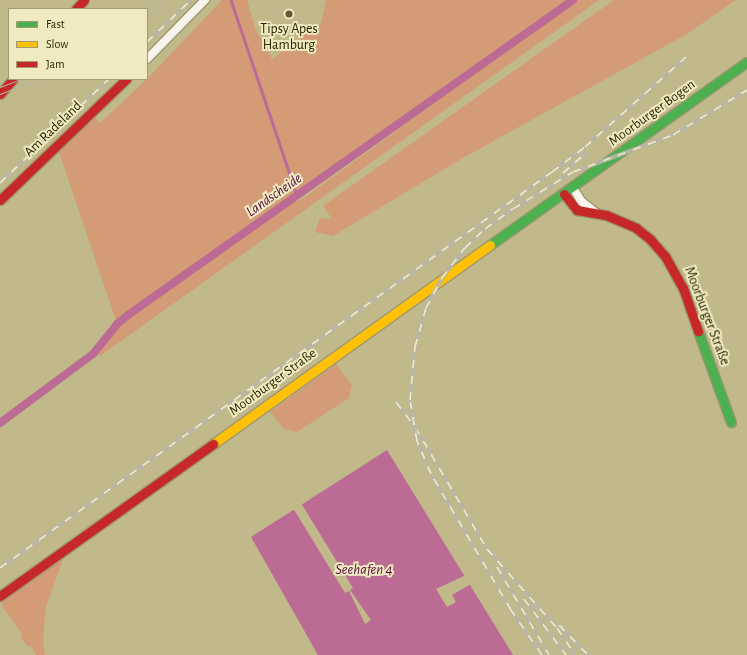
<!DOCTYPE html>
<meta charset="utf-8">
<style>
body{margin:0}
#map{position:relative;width:747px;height:655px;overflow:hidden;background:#c1b98a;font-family:"Alegreya Sans",sans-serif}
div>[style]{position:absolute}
.green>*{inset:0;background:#d39c76}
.water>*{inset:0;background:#bb6b94}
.pier>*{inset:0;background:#c1b98a}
.stream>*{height:2.5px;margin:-1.25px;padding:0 1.25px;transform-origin:1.25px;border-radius:1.25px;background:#bb6b94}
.canal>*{height:8px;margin:-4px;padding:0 4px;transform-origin:4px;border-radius:4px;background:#bb6b94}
.roads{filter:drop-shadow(1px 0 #9e9872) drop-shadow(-1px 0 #9e9872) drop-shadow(0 1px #9e9872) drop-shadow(0 -1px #9e9872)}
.street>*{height:8px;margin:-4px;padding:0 4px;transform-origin:4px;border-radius:4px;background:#f6f4ed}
.fast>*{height:9px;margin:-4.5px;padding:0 4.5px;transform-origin:4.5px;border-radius:4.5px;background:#4caf50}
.slow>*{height:9px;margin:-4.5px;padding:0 4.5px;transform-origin:4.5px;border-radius:4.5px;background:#ffc107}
.jam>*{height:9px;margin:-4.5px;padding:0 4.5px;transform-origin:4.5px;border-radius:4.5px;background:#c62828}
.tram>*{height:1px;margin:-0.5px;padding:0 0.5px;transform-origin:0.5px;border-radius:0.5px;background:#b9b6a9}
.rail>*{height:4px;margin-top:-2px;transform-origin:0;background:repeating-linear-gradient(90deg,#f0eac0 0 8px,#b9b6a9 0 16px);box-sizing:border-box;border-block:1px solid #b9b6a9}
.dots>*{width:11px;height:11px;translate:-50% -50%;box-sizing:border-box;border:2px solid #f0eac0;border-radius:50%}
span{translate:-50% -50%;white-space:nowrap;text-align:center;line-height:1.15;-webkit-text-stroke:4px #f0eac0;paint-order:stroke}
.poi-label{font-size:14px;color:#2a2400}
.street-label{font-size:14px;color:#2a2400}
.water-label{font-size:15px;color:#540c43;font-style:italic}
.legend{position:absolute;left:8px;top:8px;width:140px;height:72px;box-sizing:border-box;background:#f0eac0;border:1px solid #a19b73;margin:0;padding:5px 7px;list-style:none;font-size:12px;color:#2a2400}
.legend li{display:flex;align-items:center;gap:8px;height:20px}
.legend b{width:20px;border:1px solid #a19b73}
</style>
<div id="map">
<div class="green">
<div style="clip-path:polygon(evenodd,222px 0,247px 0,255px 28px,272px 59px,321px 23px,326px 0,599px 0,100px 356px,98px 354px,117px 324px,59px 152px,95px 118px,100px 123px,147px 79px,222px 0,566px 1px,569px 5px,304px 198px,272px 211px,566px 1px)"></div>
<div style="clip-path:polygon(614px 0,736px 0,687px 34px,463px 158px,333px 236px,315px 232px,320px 218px,332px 219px,323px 206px)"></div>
<div style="clip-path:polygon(336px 364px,352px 385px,349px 398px,297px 432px,284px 429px,270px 412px)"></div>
<div style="clip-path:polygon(63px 559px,46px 607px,43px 639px,45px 655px,36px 655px,31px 646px,27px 646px,21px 638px,22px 634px,2px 606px,4px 601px)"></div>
</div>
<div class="water">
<div style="clip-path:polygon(387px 450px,513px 655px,318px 655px,251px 537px)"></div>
</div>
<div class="pier">
<div style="clip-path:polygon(301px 503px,353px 588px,350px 590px,371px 620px,365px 624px,349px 591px,345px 593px,293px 508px)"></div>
<div style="clip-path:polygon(466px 575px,471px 584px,452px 595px,456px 602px,447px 607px,436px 589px)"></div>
</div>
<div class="stream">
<div style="left:231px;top:0;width:206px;rotate:71.3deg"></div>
</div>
<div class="canal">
<div style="left:0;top:423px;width:116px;rotate:-36.6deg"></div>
<div style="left:93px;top:354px;width:38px;rotate:-51deg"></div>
<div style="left:117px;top:324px;width:14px;rotate:-39deg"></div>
<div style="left:128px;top:315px;width:545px;rotate:-35.29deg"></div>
</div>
<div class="roads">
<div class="street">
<div style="left:147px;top:59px;width:83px;rotate:-45.5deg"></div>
<div style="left:573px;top:188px;width:15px;rotate:58deg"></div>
<div style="left:581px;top:201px;width:18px;rotate:38deg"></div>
</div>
<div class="fast">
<div style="left:490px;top:245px;width:315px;rotate:-35.5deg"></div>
<div style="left:698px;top:331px;width:97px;rotate:70.1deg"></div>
</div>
<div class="slow">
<div style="left:213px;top:444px;width:341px;rotate:-35.7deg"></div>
</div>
<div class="jam">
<div style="left:76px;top:9px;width:12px;rotate:-48deg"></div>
<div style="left:0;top:94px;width:20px;rotate:-49deg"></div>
<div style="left:564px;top:194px;width:21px;rotate:51deg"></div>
<div style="left:577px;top:210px;width:29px;rotate:10deg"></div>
<div style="left:606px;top:215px;width:33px;rotate:23deg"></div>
<div style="left:636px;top:228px;width:18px;rotate:38deg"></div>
<div style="left:650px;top:239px;width:23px;rotate:49deg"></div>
<div style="left:665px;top:256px;width:37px;rotate:61deg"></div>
<div style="left:683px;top:288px;width:46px;rotate:70.8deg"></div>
<div style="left:0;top:200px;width:175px;rotate:-43.8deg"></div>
<div style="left:0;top:596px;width:262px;rotate:-35.5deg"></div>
</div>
</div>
<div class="tram">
<div style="left:144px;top:9px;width:15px;rotate:-37deg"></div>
<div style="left:147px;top:16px;width:25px;rotate:-40deg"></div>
<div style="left:0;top:87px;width:22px;rotate:-21deg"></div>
<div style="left:0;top:94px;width:40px;rotate:-22deg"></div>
</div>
<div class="rail">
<div style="left:147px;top:42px;width:61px;rotate:-43.7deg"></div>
<div style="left:563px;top:173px;width:32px;rotate:-41deg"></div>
<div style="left:0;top:183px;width:151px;rotate:-43.7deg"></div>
<div style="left:396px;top:402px;width:31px;rotate:53deg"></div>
<div style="left:415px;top:427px;width:142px;rotate:59.5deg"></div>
<div style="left:487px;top:549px;width:106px;rotate:48.5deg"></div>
<div style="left:557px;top:628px;width:32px;rotate:56deg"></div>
<div style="left:497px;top:567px;width:102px;rotate:59.4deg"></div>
<div style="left:0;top:568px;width:679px;rotate:-35.66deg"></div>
<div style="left:552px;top:172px;width:41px;rotate:-37.1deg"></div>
<div style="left:585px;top:147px;width:135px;rotate:-41.7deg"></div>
<div style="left:524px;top:599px;width:70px;rotate:53.1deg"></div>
<div style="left:559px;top:625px;width:42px;rotate:46deg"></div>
<div style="left:542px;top:655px;width:55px;rotate:-124.6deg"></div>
<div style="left:511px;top:610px;width:158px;rotate:-120.5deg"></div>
<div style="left:431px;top:474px;width:36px;rotate:-113deg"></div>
<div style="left:417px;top:441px;width:42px;rotate:-99.7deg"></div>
<div style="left:410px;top:400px;width:53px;rotate:-84.6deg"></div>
<div style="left:415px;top:347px;width:41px;rotate:-74.2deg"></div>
<div style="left:426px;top:308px;width:34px;rotate:-62deg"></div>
<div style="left:442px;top:278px;width:38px;rotate:-53deg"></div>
<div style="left:465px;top:248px;width:28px;rotate:-44deg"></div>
<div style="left:485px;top:229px;width:34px;rotate:-36deg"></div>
<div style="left:513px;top:209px;width:70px;rotate:-31.7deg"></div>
<div style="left:573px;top:172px;width:107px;rotate:-20.3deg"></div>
<div style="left:673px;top:135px;width:87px;rotate:-31.3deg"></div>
</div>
<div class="dots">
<div style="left:289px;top:14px;background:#5f5830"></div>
</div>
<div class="poi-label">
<span style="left:289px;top:37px">Tipsy Apes<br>Hamburg</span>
</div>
<div class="street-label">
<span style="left:652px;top:113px;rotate:-36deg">Moorburger Bogen</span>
<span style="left:53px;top:129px;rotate:-44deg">Am Radeland</span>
<span style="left:707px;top:316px;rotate:69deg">Moorburger Straße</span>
<span style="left:273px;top:382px;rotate:-36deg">Moorburger Straße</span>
</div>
<div class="water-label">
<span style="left:274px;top:195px;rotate:-35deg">Landscheide</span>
<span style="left:364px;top:570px">Seehafen 4</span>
</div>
<ul class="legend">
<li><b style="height:5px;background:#4caf50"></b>Fast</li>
<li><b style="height:5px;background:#ffc107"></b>Slow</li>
<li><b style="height:5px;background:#c62828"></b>Jam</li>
</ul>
</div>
